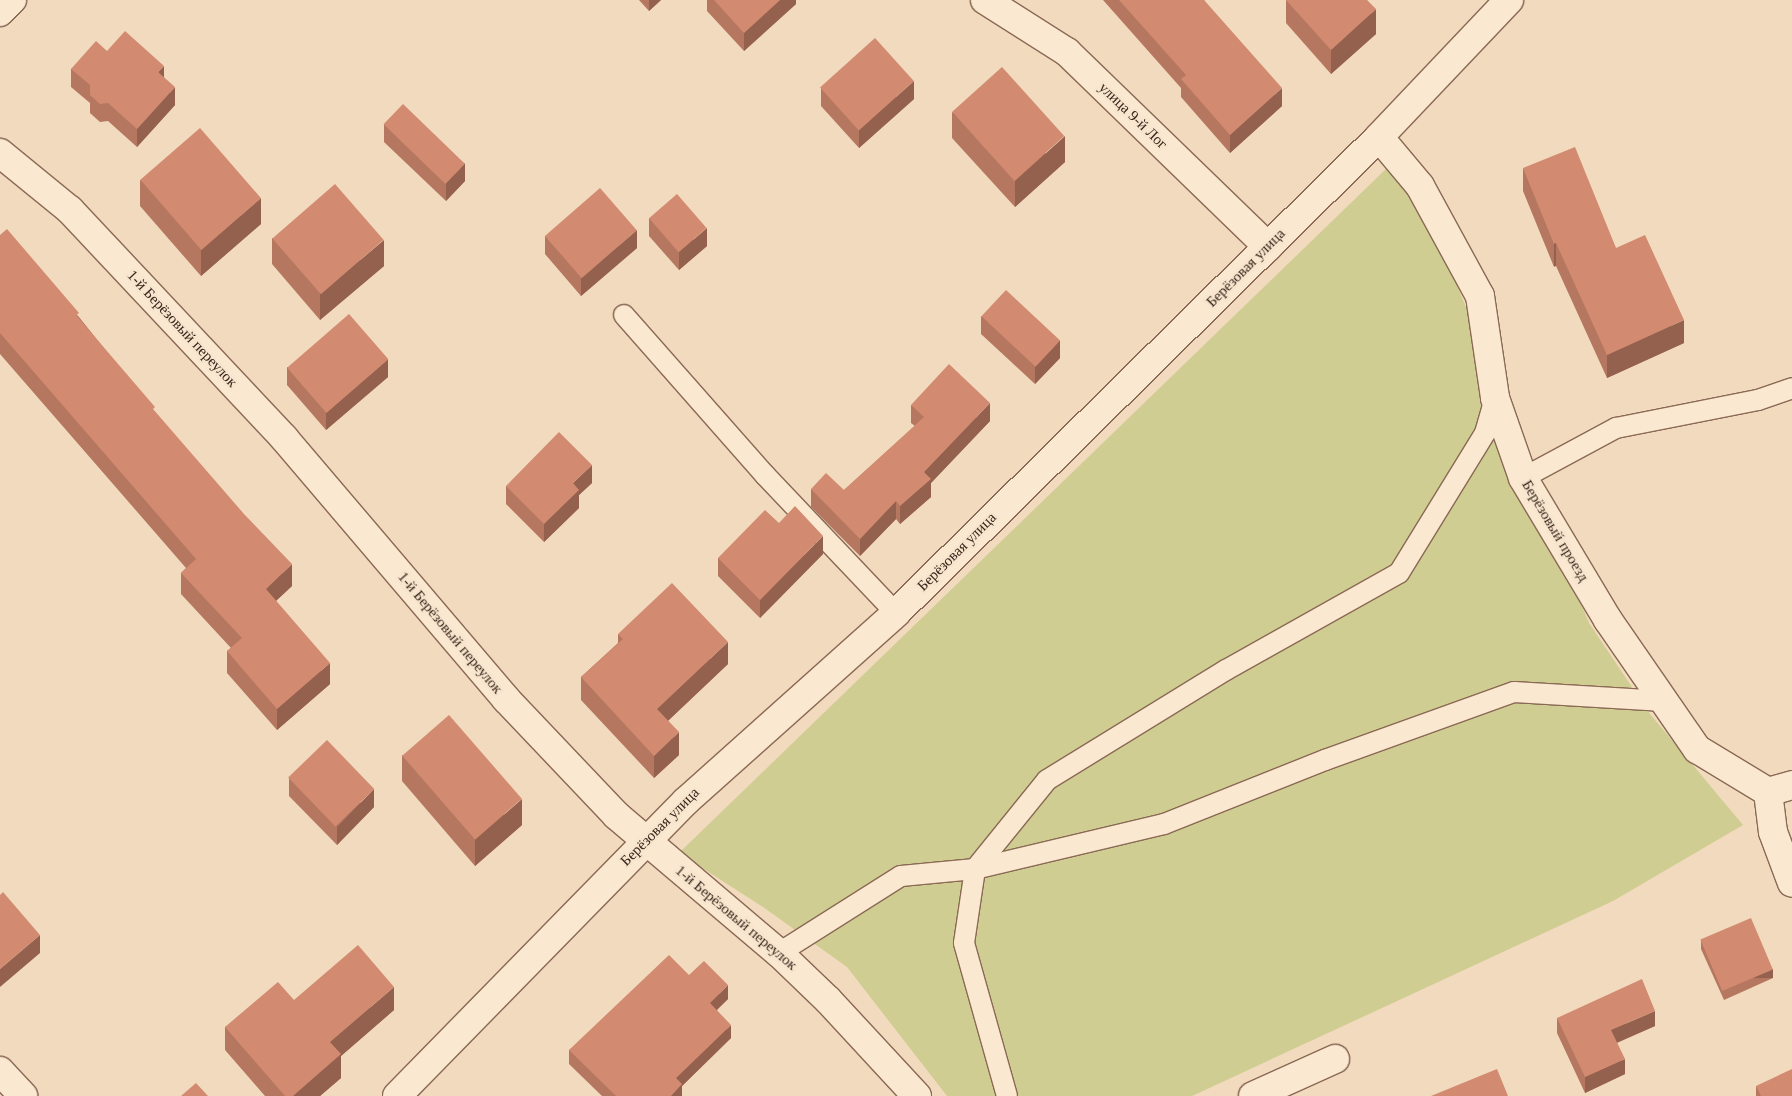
<!DOCTYPE html>
<meta charset="utf-8">
<style>
body{margin:0}
#map{position:relative;width:1792px;height:1096px;overflow:hidden;background:#f1dabd;font-family:"Times New Roman",serif}
div>[style]{position:absolute}
.green>*{inset:0;background:#cfcd91}
.roads{filter:drop-shadow(1px 0 #8a6955) drop-shadow(-1px 0 #8a6955) drop-shadow(0 1px #8a6955) drop-shadow(0 -1px #8a6955)}
.lane>*{height:20px;margin:-10px;padding:0 10px;transform-origin:10px;border-radius:10px;background:#fbe8d1}
.street>*{height:28px;margin:-14px;padding:0 14px;transform-origin:14px;border-radius:14px;background:#fbe8d1}
.wall>*{inset:0;background:#b57760}
.shaded-wall>*{inset:0;background:#93614e;transform-origin:0 0}
.building>*{inset:0;background:#d28a70;transform-origin:0 0}
span{translate:-50% -50%;white-space:nowrap;text-align:center;line-height:1.15;-webkit-text-stroke:5px #f8e5cd;paint-order:stroke}
.street-label{font-size:15px;color:#38251b}
</style>
<div id="map">
<div class="green">
<div style="clip-path:polygon(1387px 168px,1417px 188px,1470px 317px,1544px 514px,1589px 623px,1650px 714px,1743px 825px,1613px 901px,1192px 1096px,947px 1096px,847px 967px,763px 907px,679px 853px)"></div>
</div>
<div class="roads">
<div class="lane">
<div style="left:624px;top:315px;width:213px;rotate:48.6deg"></div>
<div style="left:765px;top:475px;width:190px;rotate:46.5deg"></div>
<div style="left:1523px;top:478px;width:106px;rotate:-28.3deg"></div>
<div style="left:1616px;top:428px;width:145px;rotate:-11.2deg"></div>
<div style="left:1758px;top:400px;width:36px;rotate:-19deg"></div>
<div style="left:779px;top:953px;width:144px;rotate:-32.3deg"></div>
<div style="left:901px;top:876px;width:74px;rotate:-5.4deg"></div>
<div style="left:975px;top:869px;width:194px;rotate:-13.4deg"></div>
<div style="left:1164px;top:824px;width:173px;rotate:-21.7deg"></div>
<div style="left:1325px;top:760px;width:201px;rotate:-19.8deg"></div>
<div style="left:1514px;top:692px;width:150px;rotate:3.4deg"></div>
<div style="left:1007px;top:1096px;width:159px;rotate:-105.7deg"></div>
<div style="left:964px;top:943px;width:75px;rotate:-81.5deg"></div>
<div style="left:975px;top:869px;width:114px;rotate:-51deg"></div>
<div style="left:1047px;top:780px;width:210px;rotate:-31.6deg"></div>
<div style="left:1226px;top:670px;width:198px;rotate:-29.3deg"></div>
<div style="left:1399px;top:573px;width:164px;rotate:-58.4deg"></div>
<div style="left:1485px;top:433px;width:36px;rotate:-74deg"></div>
</div>
<div class="street">
<div style="left:985px;top:0;width:97px;rotate:32.4deg"></div>
<div style="left:1067px;top:52px;width:280px;rotate:44.1deg"></div>
<div style="left:0;top:12px;width:17px;rotate:-45deg"></div>
<div style="left:1379px;top:137px;width:64px;rotate:50.1deg"></div>
<div style="left:1420px;top:186px;width:125px;rotate:61.4deg"></div>
<div style="left:1480px;top:296px;width:103px;rotate:81.6deg"></div>
<div style="left:1495px;top:398px;width:85px;rotate:70.7deg"></div>
<div style="left:1523px;top:478px;width:165px;rotate:59.1deg"></div>
<div style="left:1608px;top:620px;width:157px;rotate:55.4deg"></div>
<div style="left:1697px;top:749px;width:83px;rotate:31.2deg"></div>
<div style="left:1768px;top:792px;width:40px;rotate:82.9deg"></div>
<div style="left:1773px;top:832px;width:54px;rotate:69.6deg"></div>
<div style="left:0;top:153px;width:90px;rotate:39.2deg"></div>
<div style="left:70px;top:210px;width:313px;rotate:46.8deg"></div>
<div style="left:284px;top:438px;width:343px;rotate:49.6deg"></div>
<div style="left:506px;top:699px;width:160px;rotate:46.5deg"></div>
<div style="left:616px;top:815px;width:214px;rotate:40.3deg"></div>
<div style="left:779px;top:953px;width:68px;rotate:43.8deg"></div>
<div style="left:828px;top:1000px;width:131px;rotate:47.2deg"></div>
<div style="left:1768px;top:792px;width:25px;rotate:-16deg"></div>
<div style="left:0;top:1071px;width:34px;rotate:47deg"></div>
<div style="left:397px;top:1096px;width:413px;rotate:-45.6deg"></div>
<div style="left:686px;top:801px;width:282px;rotate:-41.8deg"></div>
<div style="left:896px;top:613px;width:678px;rotate:-44.58deg"></div>
<div style="left:1379px;top:137px;width:189px;rotate:-46.5deg"></div>
<div style="left:1253px;top:1096px;width:90px;rotate:-24.3deg"></div>
</div>
</div>
<div class="wall">
<div style="clip-path:polygon(639px 0,661px 0,649px 11px)"></div>
<div style="clip-path:polygon(707px 0,796px 0,796px 4px,744px 51px,707px 11px)"></div>
<div style="clip-path:polygon(1103px 0,1204px 0,1282px 106px,1230px 153px,1181px 97px,1181px 88px)"></div>
<div style="clip-path:polygon(1286px 0,1367px 0,1376px 34px,1331px 74px,1286px 23px)"></div>
<div style="clip-path:polygon(107px 51px,164px 77px,175px 105px,137px 147px,108px 121px,100px 122px,90px 113px,90px 103px,71px 87px,71px 69px)"></div>
<div style="clip-path:polygon(821px 88px,914px 99px,859px 148px,821px 106px)"></div>
<div style="clip-path:polygon(952px 112px,1065px 162px,1015px 207px,952px 138px)"></div>
<div style="clip-path:polygon(384px 124px,465px 181px,446px 201px,384px 142px)"></div>
<div style="clip-path:polygon(1523px 168px,1616px 248px,1684px 343px,1607px 378px,1556px 266px,1554px 267px,1523px 191px)"></div>
<div style="clip-path:polygon(140px 180px,261px 224px,201px 276px,140px 206px)"></div>
<div style="clip-path:polygon(649px 218px,707px 246px,679px 270px,649px 236px)"></div>
<div style="clip-path:polygon(0 235px,79px 317px,155px 412px,292px 586px,276px 601px,330px 684px,277px 730px,227px 673px,227px 651px,231px 648px,181px 594px,181px 573px,186px 568px,0 354px)"></div>
<div style="clip-path:polygon(545px 236px,637px 248px,581px 296px,545px 254px)"></div>
<div style="clip-path:polygon(272px 238px,384px 266px,320px 320px,272px 264px)"></div>
<div style="clip-path:polygon(981px 316px,1060px 358px,1035px 384px,981px 334px)"></div>
<div style="clip-path:polygon(287px 367px,388px 377px,326px 430px,287px 385px)"></div>
<div style="clip-path:polygon(911px 405px,990px 421px,931px 483px,931px 497px,900px 524px,896px 519px,860px 556px,811px 507px,811px 489px,844px 490px,915px 426px,911px 423px)"></div>
<div style="clip-path:polygon(592px 483px,579px 495px,579px 508px,544px 542px,506px 504px,506px 486px)"></div>
<div style="clip-path:polygon(823px 554px,760px 618px,718px 576px,718px 558px)"></div>
<div style="clip-path:polygon(618px 634px,728px 664px,668px 721px,679px 755px,654px 778px,581px 700px,581px 677px,618px 643px)"></div>
<div style="clip-path:polygon(402px 755px,522px 825px,475px 866px,402px 781px)"></div>
<div style="clip-path:polygon(289px 778px,374px 807px,337px 845px,289px 796px)"></div>
<div style="clip-path:polygon(1701px 940px,1773px 978px,1724px 1000px,1701px 949px)"></div>
<div style="clip-path:polygon(689px 975px,728px 999px,717px 1010px,731px 1038px,682px 1086px,682px 1096px,602px 1096px,569px 1064px,569px 1050px)"></div>
<div style="clip-path:polygon(294px 1000px,394px 1010px,341px 1056px,341px 1078px,320px 1096px,265px 1096px,225px 1050px,225px 1027px)"></div>
<div style="clip-path:polygon(1557px 1018px,1655px 1026px,1617px 1043px,1625px 1074px,1585px 1093px,1557px 1033px)"></div>
<div style="clip-path:polygon(1756px 1086px,1792px 1096px,1756px 1096px)"></div>
</div>
<div class="shaded-wall">
<div style="clip-path:polygon(649px 0,661px 0,649px 11px)"></div>
<div style="clip-path:polygon(780px 0,796px 0,796px 4px,744px 51px,744px 33px)"></div>
<div style="clip-path:polygon(1376px 9px,1376px 34px,1331px 74px,1331px 50px)"></div>
<div style="clip-path:polygon(164px 66px,164px 84px,158px 72px)"></div>
<div style="clip-path:polygon(914px 81px,914px 99px,859px 148px,859px 130px)"></div>
<div style="clip-path:polygon(175px 87px,175px 105px,137px 147px,137px 129px)"></div>
<div style="clip-path:polygon(1282px 88px,1282px 106px,1230px 153px,1230px 135px)"></div>
<div style="clip-path:polygon(1065px 136px,1065px 162px,1015px 207px,1015px 181px)"></div>
<div style="clip-path:polygon(465px 163px,465px 181px,446px 201px,446px 183px)"></div>
<div style="clip-path:polygon(261px 198px,261px 224px,201px 276px,201px 250px)"></div>
<div style="clip-path:polygon(707px 228px,707px 246px,679px 270px,679px 252px)"></div>
<div style="clip-path:polygon(637px 230px,637px 248px,581px 296px,581px 278px)"></div>
<div style="clip-path:polygon(384px 240px,384px 266px,320px 320px,320px 294px)"></div>
<div style="left:1556px;top:243px;width:23px;height:2px;rotate:90deg"></div>
<div style="clip-path:polygon(1684px 320px,1684px 343px,1607px 378px,1607px 355px)"></div>
<div style="clip-path:polygon(1060px 340px,1060px 358px,1035px 384px,1035px 366px)"></div>
<div style="clip-path:polygon(388px 359px,388px 377px,326px 430px,326px 412px)"></div>
<div style="clip-path:polygon(990px 403px,990px 421px,931px 483px,931px 497px,900px 524px,900px 506px,924px 472px)"></div>
<div style="clip-path:polygon(592px 465px,592px 483px,579px 495px,579px 508px,544px 542px,544px 524px,573px 483px)"></div>
<div style="clip-path:polygon(896px 501px,896px 519px,860px 556px,860px 539px)"></div>
<div style="clip-path:polygon(823px 536px,823px 554px,760px 618px,760px 600px)"></div>
<div style="clip-path:polygon(292px 564px,292px 586px,266px 610px,266px 589px)"></div>
<div style="clip-path:polygon(728px 642px,728px 664px,657px 731px,657px 709px)"></div>
<div style="clip-path:polygon(330px 663px,330px 684px,277px 730px,277px 709px)"></div>
<div style="clip-path:polygon(679px 732px,679px 755px,654px 778px,654px 756px)"></div>
<div style="clip-path:polygon(374px 789px,374px 807px,337px 845px,337px 827px)"></div>
<div style="clip-path:polygon(522px 799px,522px 825px,475px 866px,475px 840px)"></div>
<div style="clip-path:polygon(40px 935px,40px 953px,0 987px,0 969px)"></div>
<div style="left:1773px;top:969px;width:9px;height:54px;rotate:90deg"></div>
<div style="clip-path:polygon(728px 985px,728px 999px,710px 1016px,710px 1003px)"></div>
<div style="clip-path:polygon(394px 987px,394px 1010px,341px 1056px,341px 1078px,320px 1096px,293px 1096px,330px 1042px)"></div>
<div style="clip-path:polygon(1655px 1011px,1655px 1026px,1611px 1045px,1611px 1030px)"></div>
<div style="clip-path:polygon(731px 1025px,731px 1038px,682px 1086px,682px 1096px,671px 1096px,676px 1078px)"></div>
<div style="clip-path:polygon(1625px 1059px,1625px 1074px,1585px 1093px,1585px 1077px)"></div>
</div>
<div class="building">
<div style="clip-path:polygon(714px 0,780px 0,744px 33px)"></div>
<div style="clip-path:polygon(1119px 0,1204px 0,1282px 88px,1230px 135px,1181px 79px,1186px 75px)"></div>
<div style="clip-path:polygon(1286px 0,1367px 0,1376px 9px,1331px 50px)"></div>
<div style="clip-path:polygon(125px 31px,164px 66px,158px 72px,175px 87px,137px 129px,108px 103px,100px 104px,90px 95px,90px 85px,71px 69px,96px 41px,107px 51px)"></div>
<div style="left:875px;top:38px;width:58px;height:74px;rotate:48deg"></div>
<div style="left:1002px;top:67px;width:93px;height:67px;rotate:48deg"></div>
<div style="left:403px;top:104px;width:86px;height:28px;rotate:44deg"></div>
<div style="left:200px;top:128px;width:93px;height:79px;rotate:49deg"></div>
<div style="clip-path:polygon(1575px 147px,1616px 248px,1645px 235px,1684px 320px,1607px 355px,1556px 243px,1554px 244px,1523px 168px)"></div>
<div style="left:335px;top:184px;width:74px;height:83px;rotate:49deg"></div>
<div style="left:600px;top:188px;width:56px;height:73px;rotate:49deg"></div>
<div style="left:677px;top:194px;width:45px;height:37px;rotate:49deg"></div>
<div style="clip-path:polygon(7px 229px,79px 313px,76px 315px,155px 407px,153px 409px,244px 514px,292px 564px,266px 589px,330px 663px,277px 709px,227px 651px,242px 638px,181px 573px,196px 559px,0 333px,0 235px)"></div>
<div style="left:1006px;top:290px;width:74px;height:36px;rotate:43deg"></div>
<div style="left:349px;top:314px;width:60px;height:82px;rotate:49deg"></div>
<div style="clip-path:polygon(949px 364px,990px 403px,924px 472px,931px 479px,900px 506px,896px 501px,860px 539px,811px 489px,826px 473px,844px 490px,924px 417px,911px 405px)"></div>
<div style="clip-path:polygon(559px 432px,592px 465px,573px 483px,579px 490px,544px 524px,506px 486px)"></div>
<div style="clip-path:polygon(795px 506px,823px 536px,760px 600px,718px 558px,765px 510px,779px 523px)"></div>
<div style="clip-path:polygon(672px 583px,728px 642px,657px 709px,679px 732px,654px 756px,581px 677px,623px 639px,618px 634px)"></div>
<div style="left:449px;top:715px;width:111px;height:62px;rotate:49deg"></div>
<div style="left:327px;top:740px;width:68px;height:54px;rotate:46deg"></div>
<div style="clip-path:polygon(3px 892px,40px 935px,0 969px,0 895px)"></div>
<div style="left:1751px;top:918px;width:56px;height:55px;rotate:67deg"></div>
<div style="clip-path:polygon(358px 945px,394px 987px,330px 1042px,341px 1054px,293px 1096px,285px 1096px,225px 1027px,278px 982px,294px 1000px)"></div>
<div style="clip-path:polygon(669px 955px,689px 975px,704px 961px,728px 985px,710px 1003px,731px 1025px,676px 1078px,682px 1084px,671px 1096px,616px 1096px,569px 1050px)"></div>
<div style="clip-path:polygon(1642px 979px,1655px 1011px,1611px 1030px,1625px 1059px,1585px 1077px,1557px 1018px)"></div>
<div style="clip-path:polygon(1497px 1069px,1508px 1096px,1431px 1096px)"></div>
<div style="clip-path:polygon(1792px 1069px,1792px 1096px,1761px 1096px,1756px 1086px)"></div>
<div style="clip-path:polygon(196px 1083px,208px 1096px,181px 1096px)"></div>
</div>
<div class="street-label">
<span style="left:1133px;top:116px;rotate:44deg">улица 9-й Лог</span>
<span style="left:1246px;top:268px;rotate:-45deg">Берёзовая улица</span>
<span style="left:182px;top:329px;rotate:47deg">1-й Берёзовый переулок</span>
<span style="left:1555px;top:531px;rotate:59deg">Берёзовый проезд</span>
<span style="left:957px;top:552px;rotate:-45deg">Берёзовая улица</span>
<span style="left:450px;top:633px;rotate:50deg">1-й Берёзовый переулок</span>
<span style="left:660px;top:827px;rotate:-45deg">Берёзовая улица</span>
<span style="left:736px;top:918px;rotate:40deg">1-й Берёзовый переулок</span>
</div>
</div>
